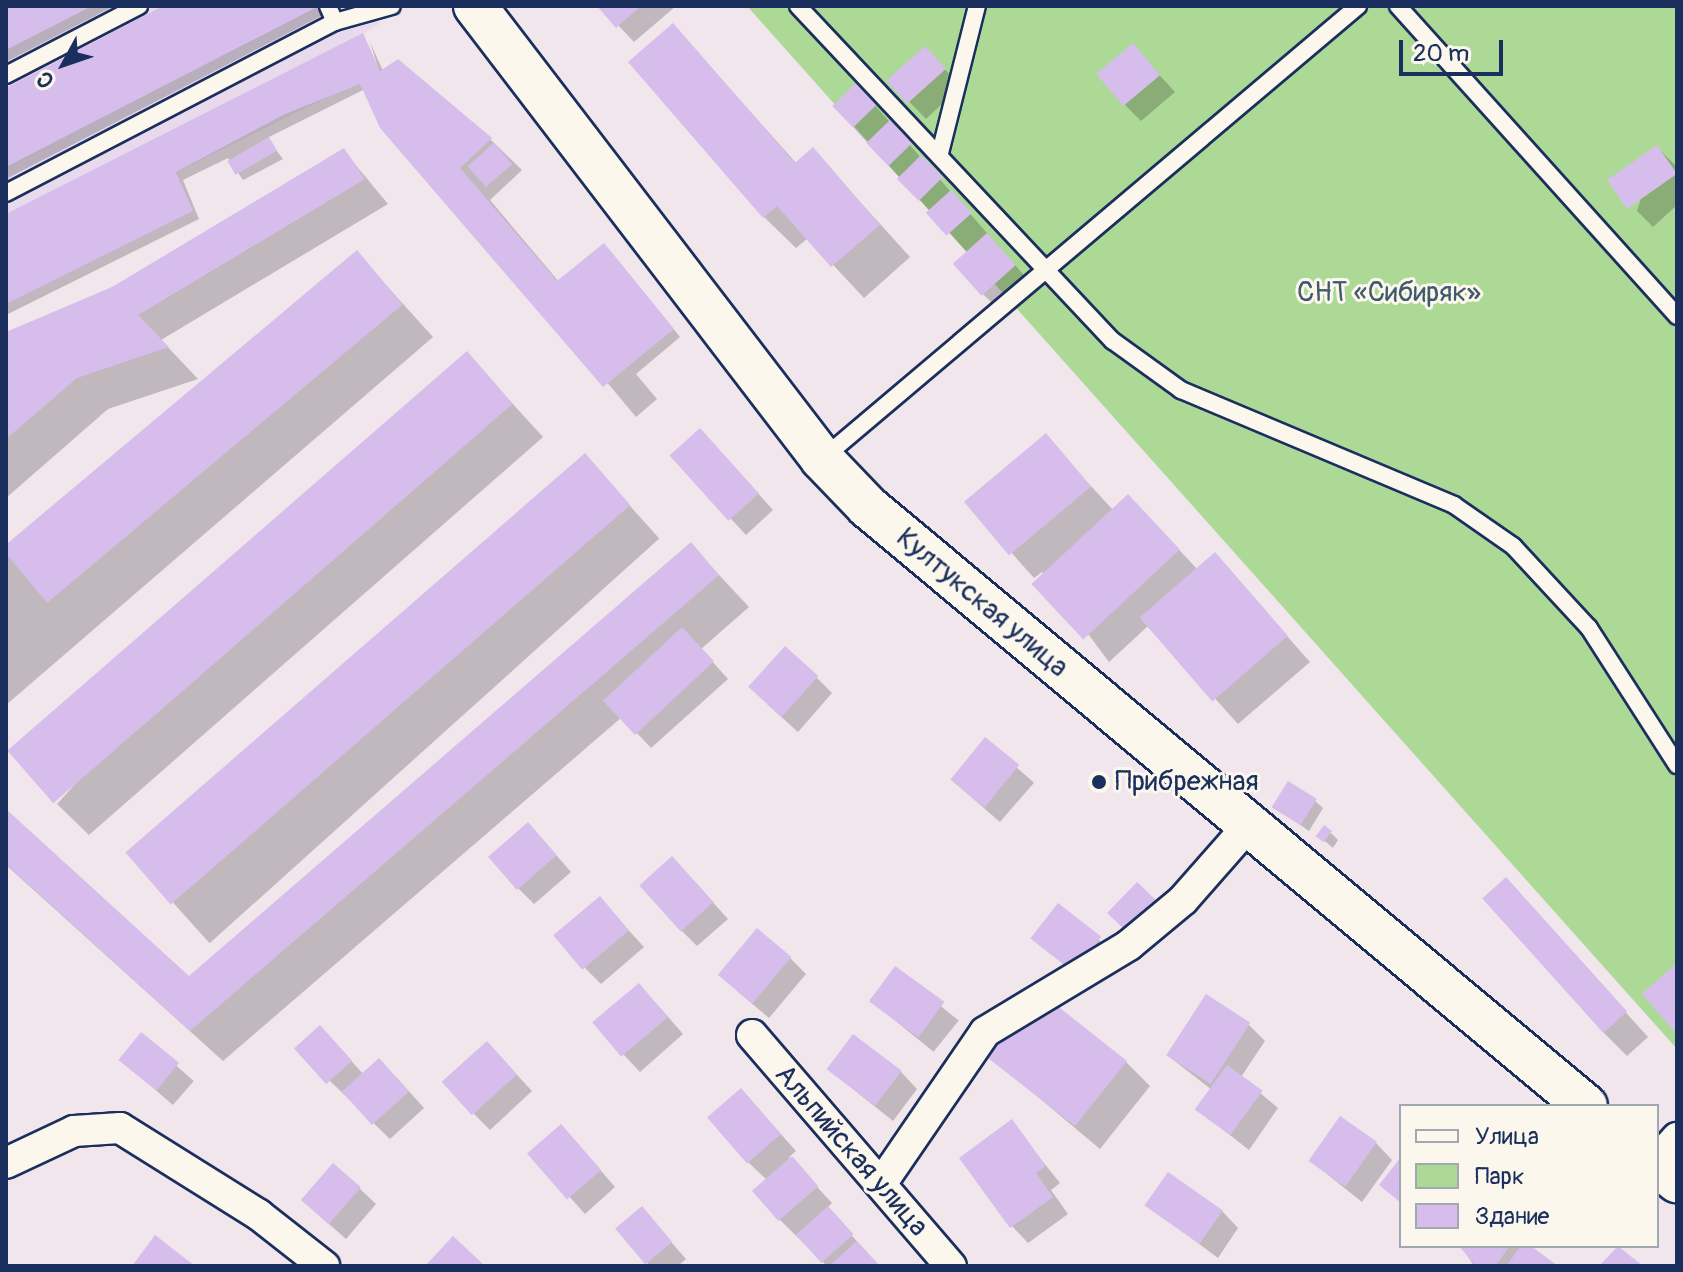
<!DOCTYPE html>
<meta charset="utf-8">
<style>
body{margin:0}
#map{position:relative;width:1683px;height:1272px;overflow:hidden;background:#f0e6ec;font-family:Pangolin,sans-serif}
div>[style]{position:absolute}
.built>*{inset:0;background:#e8daec}
.green>*{inset:0;background:#add997}
.shadow>*{inset:0;background:#0003;transform-origin:0 0}
.building>*{inset:0;background:#d7bdeb;transform-origin:0 0}
.roads{filter:drop-shadow(2px 0 #1b2f5e) drop-shadow(-2px 0 #1b2f5e) drop-shadow(0 2px #1b2f5e) drop-shadow(0 -2px #1b2f5e)}
.lane>*{height:16px;margin:-8px;padding:0 8px;transform-origin:8px;border-radius:8px;background:#fbf7ec}
.street>*{height:30px;margin:-15px;padding:0 15px;transform-origin:15px;border-radius:15px;background:#fbf7ec}
.secondary>*{height:42px;margin:-21px;padding:0 21px;transform-origin:21px;border-radius:21px;background:#fbf7ec}
.dots>*{width:22px;height:22px;translate:-50% -50%;box-sizing:border-box;border:4px solid #fbf7ec;border-radius:50%}
span{translate:-50% -50%;white-space:nowrap;text-align:center;line-height:1.15;-webkit-text-stroke:6px #fbf7ec;paint-order:stroke}
.park-label{font-size:28px;color:#405a6c}
.street-label{font-size:28px;color:#1b2f5e}
.poi-label{font-size:28px;color:#1b2f5e}
.left{translate:0 -50%;text-align:left}
.frame{position:absolute;inset:0;border:8px solid #1b2f5e;pointer-events:none}
.legend{position:absolute;left:1399px;top:1104px;width:260px;height:144px;box-sizing:border-box;background:#fbf7ec;border:2px solid #a1a7b3;margin:0;padding:10px 14px;list-style:none;font-size:24px;color:#1b2f5e}
.legend li{display:flex;align-items:center;gap:16px;height:40px}
.legend b{width:40px;border:2px solid #a1a7b3}
.north{position:absolute;left:24px;top:24px;width:80px;height:80px;-webkit-text-stroke:6px #fbf7ec;paint-order:stroke;rotate:230deg;font-size:22px;font-weight:700;line-height:32px;text-align:center;color:#1b2f5e}
.north::after{content:'';display:block;margin:auto;width:28px;height:36px;background:#1b2f5e;clip-path:polygon(50% 0,100% 100%,50% 72%,0 100%)}
.scale{position:absolute;left:1399px;top:40px;width:104px;height:36px;box-sizing:border-box;border:4px solid #1b2f5e;border-top:0;padding-left:10px;font-size:24px;line-height:28px;white-space:nowrap;color:#1b2f5e;-webkit-text-stroke:6px #fbf7ec;paint-order:stroke}
</style>
<div id="map">
<div class="built">
<div style="clip-path:polygon(6px 6px,368px 6px,379px 24px,363px 34px,380px 71px,177px 172px,193px 211px,6px 304px)"></div>
</div>
<div class="green">
<div style="clip-path:polygon(747px 6px,1677px 6px,1677px 1049px)"></div>
</div>
<div class="shadow">
<div style="clip-path:polygon(6px 6px,114px 6px,6px 62px)"></div>
<div style="clip-path:polygon(167px 6px,317px 6px,321px 16px,6px 179px,6px 91px)"></div>
<div style="clip-path:polygon(600px 6px,676px 6px,634px 42px)"></div>
<div style="clip-path:polygon(673px 25px,797px 164px,813px 150px,910px 257px,864px 298px,808px 238px,796px 248px,764px 217px)"></div>
<div style="clip-path:polygon(363px 36px,382px 80px,370px 42px,383px 71px,490px 139px,522px 170px,490px 200px,559px 282px,612px 253px,680px 337px,636px 374px,657px 399px,636px 417px,363px 90px,267px 138px,283px 159px,243px 180px,228px 158px,183px 180px,199px 219px,6px 315px,6px 218px)"></div>
<div style="clip-path:polygon(1133px 46px,1175px 92px,1141px 121px,1125px 105px)"></div>
<div style="clip-path:polygon(941px 65px,961px 86px,926px 119px,889px 81px)"></div>
<div style="clip-path:polygon(872px 102px,1030px 282px,1000px 311px,983px 294px,968px 253px,834px 106px)"></div>
<div style="clip-path:polygon(1657px 147px,1677px 167px,1677px 205px,1653px 227px,1637px 211px)"></div>
<div style="clip-path:polygon(344px 151px,388px 204px,161px 340px,198px 379px,108px 409px,6px 498px,6px 335px,113px 289px)"></div>
<div style="clip-path:polygon(357px 253px,433px 337px,6px 705px,6px 556px)"></div>
<div style="clip-path:polygon(467px 354px,543px 437px,89px 835px,57px 804px)"></div>
<div style="clip-path:polygon(1045px 436px,1113px 510px,1152px 521px,1198px 570px,1215px 555px,1310px 662px,1238px 724px,1149px 625px,1109px 662px,1042px 572px,1034px 578px,966px 502px)"></div>
<div style="clip-path:polygon(716px 447px,773px 510px,746px 535px,672px 455px)"></div>
<div style="left:585px;top:456px;width:111px;height:605px;rotate:48deg"></div>
<div style="clip-path:polygon(691px 545px,749px 607px,701px 649px,728px 679px,651px 748px,622px 717px,223px 1061px,6px 865px,6px 812px,189px 978px)"></div>
<div style="clip-path:polygon(816px 677px,832px 693px,798px 732px,767px 704px)"></div>
<div style="left:985px;top:740px;width:65px;height:52px;rotate:41deg"></div>
<div style="clip-path:polygon(1315px 801px,1323px 808px,1309px 831px,1274px 806px)"></div>
<div style="clip-path:polygon(1331px 833px,1338px 840px,1333px 848px,1319px 836px)"></div>
<div style="clip-path:polygon(544px 841px,571px 872px,534px 904px,518px 888px)"></div>
<div style="clip-path:polygon(688px 875px,728px 919px,697px 946px,681px 930px)"></div>
<div style="clip-path:polygon(1506px 880px,1648px 1037px,1627px 1056px,1603px 1032px)"></div>
<div style="clip-path:polygon(600px 899px,644px 947px,601px 984px,585px 968px)"></div>
<div style="left:1058px;top:906px;width:76px;height:40px;rotate:40deg"></div>
<div style="clip-path:polygon(790px 958px,806px 974px,769px 1018px,737px 991px)"></div>
<div style="left:895px;top:969px;width:82px;height:40px;rotate:39deg"></div>
<div style="clip-path:polygon(655px 1002px,683px 1034px,640px 1072px,624px 1055px)"></div>
<div style="clip-path:polygon(1249px 1025px,1265px 1041px,1241px 1077px,1278px 1108px,1249px 1150px,1198px 1110px,1212px 1090px,1167px 1055px)"></div>
<div style="left:141px;top:1035px;width:70px;height:32px;rotate:41deg"></div>
<div style="clip-path:polygon(336px 1044px,364px 1075px,396px 1077px,424px 1108px,390px 1139px,297px 1049px)"></div>
<div style="clip-path:polygon(988px 1055px,1126px 1062px,1150px 1086px,1100px 1149px)"></div>
<div style="clip-path:polygon(503px 1060px,532px 1091px,490px 1130px,474px 1114px)"></div>
<div style="clip-path:polygon(829px 1070px,901px 1072px,917px 1089px,893px 1121px)"></div>
<div style="clip-path:polygon(741px 1090px,796px 1151px,789px 1157px,832px 1203px,827px 1208px,879px 1266px,827px 1266px,779px 1219px,767px 1180px,748px 1162px)"></div>
<div style="clip-path:polygon(1011px 1122px,1060px 1183px,1051px 1190px,1068px 1214px,1028px 1243px,1012px 1226px)"></div>
<div style="clip-path:polygon(577px 1143px,615px 1187px,585px 1214px,530px 1153px)"></div>
<div style="clip-path:polygon(1376px 1143px,1392px 1160px,1362px 1202px,1312px 1162px)"></div>
<div style="clip-path:polygon(359px 1188px,376px 1204px,346px 1239px,321px 1217px)"></div>
<div style="clip-path:polygon(1147px 1205px,1222px 1211px,1238px 1228px,1218px 1258px)"></div>
<div style="clip-path:polygon(642px 1209px,686px 1259px,678px 1266px,650px 1266px,618px 1228px)"></div>
<div style="clip-path:polygon(1461px 1246px,1528px 1246px,1555px 1266px,1474px 1266px)"></div>
</div>
<div class="building">
<div style="clip-path:polygon(6px 6px,92px 6px,6px 50px)"></div>
<div style="clip-path:polygon(163px 6px,315px 8px,6px 167px,6px 88px)"></div>
<div style="clip-path:polygon(597px 6px,641px 6px,616px 28px)"></div>
<div style="clip-path:polygon(673px 23px,795px 163px,813px 147px,880px 225px,831px 267px,777px 206px,763px 218px,628px 62px)"></div>
<div style="clip-path:polygon(363px 33px,380px 71px,398px 59px,492px 138px,460px 168px,557px 281px,604px 243px,674px 329px,603px 387px,380px 128px,360px 84px,285px 114px,176px 172px,193px 211px,6px 304px,6px 214px)"></div>
<div style="left:1133px;top:43px;width:42px;height:48px;rotate:50deg"></div>
<div style="left:925px;top:46px;width:31px;height:52px;rotate:48deg"></div>
<div style="left:856px;top:83px;width:30px;height:33px;rotate:46deg"></div>
<div style="left:890px;top:120px;width:32px;height:33px;rotate:46deg"></div>
<div style="left:269px;top:137px;width:16px;height:48px;rotate:60deg"></div>
<div style="left:494px;top:143px;width:28px;height:35px;rotate:49deg"></div>
<div style="left:1657px;top:145px;width:35px;height:61px;rotate:55deg"></div>
<div style="clip-path:polygon(344px 148px,365px 179px,138px 315px,169px 347px,77px 378px,6px 439px,6px 332px,112px 287px)"></div>
<div style="left:921px;top:155px;width:31px;height:34px;rotate:45deg"></div>
<div style="left:951px;top:190px;width:31px;height:34px;rotate:48deg"></div>
<div style="left:987px;top:233px;width:43px;height:46px;rotate:48deg"></div>
<div style="left:357px;top:250px;width:71px;height:464px;rotate:50deg"></div>
<div style="left:467px;top:351px;width:70px;height:609px;rotate:49deg"></div>
<div style="left:700px;top:428px;width:88px;height:41px;rotate:48deg"></div>
<div style="left:1046px;top:433px;width:70px;height:107px;rotate:50deg"></div>
<div style="left:585px;top:453px;width:69px;height:609px;rotate:49deg"></div>
<div style="left:1128px;top:494px;width:76px;height:132px;rotate:47deg"></div>
<div style="clip-path:polygon(691px 542px,719px 575px,190px 1031px,6px 864px,6px 809px,189px 976px)"></div>
<div style="left:1215px;top:552px;width:111px;height:100px;rotate:49deg"></div>
<div style="left:682px;top:627px;width:47px;height:108px;rotate:47deg"></div>
<div style="left:785px;top:646px;width:45px;height:55px;rotate:42deg"></div>
<div style="left:985px;top:737px;width:44px;height:55px;rotate:39deg"></div>
<div style="left:1288px;top:781px;width:34px;height:31px;rotate:32deg"></div>
<div style="left:528px;top:822px;width:44px;height:53px;rotate:49deg"></div>
<div style="left:1324px;top:825px;width:10px;height:14px;rotate:37deg"></div>
<div style="left:672px;top:856px;width:62px;height:44px;rotate:48deg"></div>
<div style="left:1506px;top:877px;width:181px;height:32px;rotate:48deg"></div>
<div style="left:1137px;top:882px;width:30px;height:43px;rotate:44deg"></div>
<div style="left:600px;top:896px;width:45px;height:61px;rotate:50deg"></div>
<div style="left:1058px;top:903px;width:55px;height:45px;rotate:38deg"></div>
<div style="left:757px;top:928px;width:45px;height:61px;rotate:40deg"></div>
<div style="clip-path:polygon(1677px 963px,1677px 1034px,1642px 994px)"></div>
<div style="left:895px;top:966px;width:61px;height:44px;rotate:36deg"></div>
<div style="left:639px;top:983px;width:45px;height:61px;rotate:50deg"></div>
<div style="left:1206px;top:994px;width:53px;height:73px;rotate:33deg"></div>
<div style="clip-path:polygon(1055px 1004px,1127px 1061px,1075px 1126px,984px 1055px)"></div>
<div style="left:320px;top:1025px;width:48px;height:35px;rotate:48deg"></div>
<div style="left:141px;top:1032px;width:49px;height:36px;rotate:39deg"></div>
<div style="left:853px;top:1034px;width:61px;height:44px;rotate:37deg"></div>
<div style="left:487px;top:1041px;width:45px;height:61px;rotate:48deg"></div>
<div style="left:379px;top:1058px;width:45px;height:50px;rotate:48deg"></div>
<div style="left:1227px;top:1065px;width:44px;height:55px;rotate:36deg"></div>
<div style="left:741px;top:1088px;width:61px;height:45px;rotate:49deg"></div>
<div style="left:1340px;top:1116px;width:45px;height:55px;rotate:35deg"></div>
<div style="clip-path:polygon(1012px 1119px,1046px 1166px,1036px 1173px,1053px 1197px,1010px 1228px,959px 1158px)"></div>
<div style="left:561px;top:1124px;width:61px;height:45px;rotate:49deg"></div>
<div style="left:792px;top:1156px;width:40px;height:53px;rotate:49deg"></div>
<div style="clip-path:polygon(1401px 1157px,1401px 1203px,1379px 1185px)"></div>
<div style="left:333px;top:1163px;width:37px;height:49px;rotate:41deg"></div>
<div style="left:1168px;top:1172px;width:67px;height:41px;rotate:35deg"></div>
<div style="left:642px;top:1206px;width:47px;height:35px;rotate:50deg"></div>
<div style="left:828px;top:1206px;width:38px;height:43px;rotate:48deg"></div>
<div style="clip-path:polygon(155px 1235px,195px 1266px,132px 1266px)"></div>
<div style="clip-path:polygon(453px 1236px,485px 1266px,425px 1266px)"></div>
<div style="clip-path:polygon(857px 1241px,880px 1266px,829px 1266px)"></div>
<div style="clip-path:polygon(1459px 1246px,1510px 1246px,1495px 1266px,1476px 1266px)"></div>
<div style="clip-path:polygon(1521px 1246px,1531px 1246px,1558px 1266px,1506px 1266px)"></div>
<div style="clip-path:polygon(1618px 1246px,1643px 1266px,1599px 1266px)"></div>
</div>
<div class="roads">
<div class="lane">
<div style="left:798px;top:6px;width:460px;rotate:46.8deg"></div>
<div style="left:1113px;top:341px;width:84px;rotate:35.8deg"></div>
<div style="left:1181px;top:390px;width:296px;rotate:22.8deg"></div>
<div style="left:1454px;top:505px;width:72px;rotate:34.8deg"></div>
<div style="left:1513px;top:546px;width:112px;rotate:47.2deg"></div>
<div style="left:1589px;top:628px;width:163px;rotate:57.3deg"></div>
<div style="left:1398px;top:6px;width:417px;rotate:48deg"></div>
<div style="left:335px;top:22px;width:59px;rotate:-15.7deg"></div>
<div style="left:6px;top:75px;width:150px;rotate:-27.4deg"></div>
<div style="left:940px;top:153px;width:152px;rotate:-75.9deg"></div>
<div style="left:6px;top:193px;width:371px;rotate:-27.5deg"></div>
<div style="left:335px;top:22px;width:17px;rotate:-114deg"></div>
<div style="left:822px;top:459px;width:702px;rotate:-40.2deg"></div>
</div>
<div class="street">
<div style="left:752px;top:1035px;width:305px;rotate:49.3deg"></div>
<div style="left:1657px;top:1160px;width:30px;rotate:-48deg"></div>
<div style="left:6px;top:1163px;width:75px;rotate:-25.2deg"></div>
<div style="left:74px;top:1131px;width:46px;rotate:-3.7deg"></div>
<div style="left:120px;top:1128px;width:164px;rotate:32deg"></div>
<div style="left:259px;top:1215px;width:83px;rotate:38.1deg"></div>
<div style="left:881px;top:1184px;width:184px;rotate:-55.6deg"></div>
<div style="left:985px;top:1032px;width:168px;rotate:-31.1deg"></div>
<div style="left:1129px;top:945px;width:70px;rotate:-39.8deg"></div>
<div style="left:1183px;top:900px;width:100px;rotate:-48.7deg"></div>
</div>
<div class="secondary">
<div style="left:475px;top:6px;width:571px;rotate:52.55deg"></div>
<div style="left:822px;top:459px;width:66px;rotate:46.2deg"></div>
<div style="left:868px;top:507px;width:935px;rotate:39.84deg"></div>
<div style="left:1657px;top:1165px;width:26px;rotate:39deg"></div>
</div>
</div>
<div class="dots">
<div style="left:1099px;top:782px;background:#1b2f5e"></div>
</div>
<div class="park-label">
<span style="left:1389px;top:293px">СНТ «Сибиряк»</span>
</div>
<div class="street-label">
<span style="left:982px;top:603px;rotate:40deg">Култукская улица</span>
<span style="left:851px;top:1151px;rotate:49deg">Альпийская улица</span>
</div>
<div class="poi-label">
<span class="left" style="left:1115px;top:782px">Прибрежная</span>
</div>
<div class="frame"></div>
<ul class="legend">
<li><b style="height:10px;background:#fbf7ec"></b>Улица</li>
<li><b style="height:22px;background:#add997"></b>Парк</li>
<li><b style="height:22px;background:#d7bdeb"></b>Здание</li>
</ul>
<div class="north">С</div>
<div class="scale">20 m</div>
</div>
